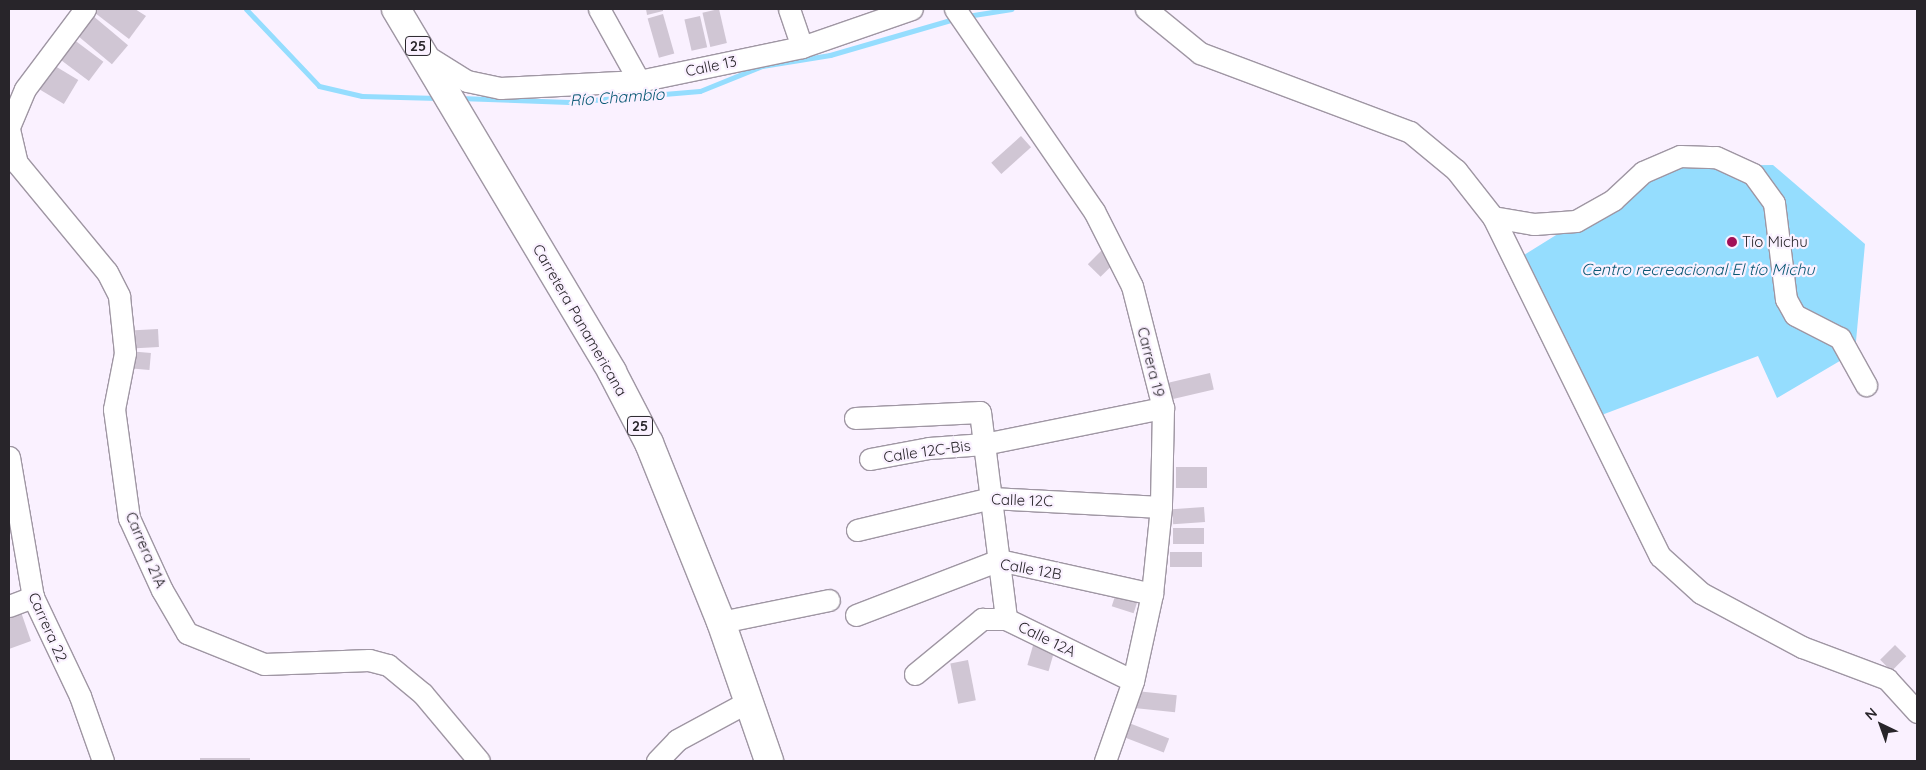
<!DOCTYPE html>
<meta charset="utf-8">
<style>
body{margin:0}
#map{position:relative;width:1926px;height:770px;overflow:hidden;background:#faf1ff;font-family:Quicksand,sans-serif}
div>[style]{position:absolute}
.water>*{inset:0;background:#95ddfe}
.stream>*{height:5px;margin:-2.5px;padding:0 2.5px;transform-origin:2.5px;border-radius:2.5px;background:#95ddfe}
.building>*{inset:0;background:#d0c6d4;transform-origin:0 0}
.roads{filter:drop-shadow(1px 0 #9f96a3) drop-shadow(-1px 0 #9f96a3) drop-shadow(0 1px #9f96a3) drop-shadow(0 -1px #9f96a3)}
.minor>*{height:21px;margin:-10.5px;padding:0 10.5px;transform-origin:10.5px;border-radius:10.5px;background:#fff}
.highway>*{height:28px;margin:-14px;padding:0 14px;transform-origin:14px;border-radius:14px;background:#fff}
.dots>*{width:14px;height:14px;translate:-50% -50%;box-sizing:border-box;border:2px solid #faf1ff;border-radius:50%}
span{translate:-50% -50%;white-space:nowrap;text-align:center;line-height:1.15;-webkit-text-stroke:4.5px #faf1ff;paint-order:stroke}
.shield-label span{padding:1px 4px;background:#faf1ff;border:1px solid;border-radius:4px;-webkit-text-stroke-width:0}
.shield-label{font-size:14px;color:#28252a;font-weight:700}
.street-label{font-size:15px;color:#28252a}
.poi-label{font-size:15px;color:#28252a}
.left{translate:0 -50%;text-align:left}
.water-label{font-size:16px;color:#095874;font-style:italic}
.frame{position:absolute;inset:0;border:10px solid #28252a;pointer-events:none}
.north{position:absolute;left:1856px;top:700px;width:50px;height:50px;-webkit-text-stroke:4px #faf1ff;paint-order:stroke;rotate:318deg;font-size:14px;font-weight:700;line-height:20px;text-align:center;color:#28252a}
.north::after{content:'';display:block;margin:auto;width:18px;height:22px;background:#28252a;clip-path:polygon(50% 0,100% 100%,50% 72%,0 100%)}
</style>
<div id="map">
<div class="water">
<div style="clip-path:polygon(1773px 165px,1865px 244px,1855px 352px,1777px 398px,1758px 356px,1599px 416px,1524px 255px,1667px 166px)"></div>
</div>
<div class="stream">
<div style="left:246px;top:9px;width:106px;rotate:46.5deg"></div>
<div style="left:319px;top:86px;width:44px;rotate:13.1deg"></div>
<div style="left:362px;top:96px;width:76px;rotate:1.5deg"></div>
<div style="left:967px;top:16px;width:45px;rotate:-9deg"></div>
<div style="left:459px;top:98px;width:110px;rotate:2.1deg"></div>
<div style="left:569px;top:102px;width:131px;rotate:-4.8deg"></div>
<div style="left:700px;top:91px;width:67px;rotate:-22deg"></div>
<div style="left:762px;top:66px;width:69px;rotate:-9.2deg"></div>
<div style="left:830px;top:55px;width:129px;rotate:-16.2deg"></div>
</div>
<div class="building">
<div style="clip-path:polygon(98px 9px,135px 9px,146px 16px,129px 39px,95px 13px)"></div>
<div style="clip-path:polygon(646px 9px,663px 9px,663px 11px,647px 15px)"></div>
<div style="left:719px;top:9px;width:35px;height:17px;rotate:77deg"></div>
<div style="left:663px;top:14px;width:41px;height:16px;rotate:74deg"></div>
<div style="left:92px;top:15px;width:47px;height:25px;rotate:40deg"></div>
<div style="left:700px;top:16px;width:32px;height:16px;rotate:77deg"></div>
<div style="left:73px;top:39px;width:38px;height:24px;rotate:37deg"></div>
<div style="left:50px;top:63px;width:33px;height:28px;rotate:31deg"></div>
<div style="left:1021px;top:136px;width:15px;height:40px;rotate:48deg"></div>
<div style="left:1102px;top:250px;width:18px;height:20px;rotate:45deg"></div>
<div style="left:158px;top:329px;width:18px;height:23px;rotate:87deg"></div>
<div style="left:128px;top:351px;width:23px;height:17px;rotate:5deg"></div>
<div style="left:1210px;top:373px;width:17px;height:44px;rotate:77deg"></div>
<div style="left:1176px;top:467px;width:31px;height:21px"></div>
<div style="left:1204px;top:507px;width:15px;height:32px;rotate:86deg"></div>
<div style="left:1204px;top:528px;width:16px;height:31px;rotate:90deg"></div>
<div style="left:1170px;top:552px;width:32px;height:15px"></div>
<div style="left:1117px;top:590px;width:23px;height:17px;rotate:18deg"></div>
<div style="clip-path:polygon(21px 612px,31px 641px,9px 649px,9px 616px)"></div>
<div style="left:1034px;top:642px;width:22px;height:24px;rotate:16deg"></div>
<div style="left:1895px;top:645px;width:16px;height:21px;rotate:45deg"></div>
<div style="left:968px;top:660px;width:41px;height:18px;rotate:79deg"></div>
<div style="left:1136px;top:691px;width:41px;height:17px;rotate:6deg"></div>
<div style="left:1129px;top:723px;width:43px;height:15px;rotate:21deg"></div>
<div style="left:200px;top:758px;width:50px;height:3px"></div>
</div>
<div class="roads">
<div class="minor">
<div style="left:599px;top:9px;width:82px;rotate:60.9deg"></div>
<div style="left:789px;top:9px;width:40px;rotate:71.1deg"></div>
<div style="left:955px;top:9px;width:245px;rotate:55.5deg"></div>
<div style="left:1094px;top:211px;width:84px;rotate:63.1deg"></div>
<div style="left:1132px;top:286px;width:126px;rotate:75.7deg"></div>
<div style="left:1163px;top:408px;width:99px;rotate:91.2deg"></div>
<div style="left:1161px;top:507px;width:87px;rotate:95.9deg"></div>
<div style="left:1152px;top:594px;width:89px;rotate:102.3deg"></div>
<div style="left:1133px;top:681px;width:85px;rotate:109.3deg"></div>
<div style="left:1146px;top:9px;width:70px;rotate:39.2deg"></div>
<div style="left:1200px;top:53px;width:224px;rotate:20.6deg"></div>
<div style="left:1410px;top:132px;width:60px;rotate:39.6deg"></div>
<div style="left:1456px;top:170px;width:60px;rotate:51.8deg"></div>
<div style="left:1493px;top:217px;width:378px;rotate:63.8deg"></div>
<div style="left:1660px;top:556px;width:55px;rotate:42.1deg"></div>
<div style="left:1701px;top:593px;width:115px;rotate:28.1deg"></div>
<div style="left:1802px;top:647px;width:91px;rotate:20.6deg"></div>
<div style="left:1887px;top:679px;width:45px;rotate:47.7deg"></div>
<div style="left:425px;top:55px;width:49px;rotate:31.8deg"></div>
<div style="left:467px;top:81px;width:34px;rotate:12deg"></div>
<div style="left:500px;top:88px;width:139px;rotate:-2.9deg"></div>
<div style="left:639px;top:81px;width:167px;rotate:-11.8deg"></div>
<div style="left:802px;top:47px;width:116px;rotate:-19.1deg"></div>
<div style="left:9px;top:127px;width:41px;rotate:-67.2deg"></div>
<div style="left:25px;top:89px;width:100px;rotate:-53.1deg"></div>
<div style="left:9px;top:129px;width:35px;rotate:77deg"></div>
<div style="left:17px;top:163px;width:141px;rotate:50.5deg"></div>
<div style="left:107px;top:272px;width:27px;rotate:63deg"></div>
<div style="left:119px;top:296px;width:57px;rotate:84deg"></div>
<div style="left:125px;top:353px;width:57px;rotate:101.1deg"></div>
<div style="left:114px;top:409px;width:110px;rotate:82.2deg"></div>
<div style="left:129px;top:518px;width:79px;rotate:65.4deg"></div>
<div style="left:162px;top:590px;width:50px;rotate:59.8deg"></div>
<div style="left:187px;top:633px;width:83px;rotate:21.9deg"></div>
<div style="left:264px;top:664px;width:105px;rotate:-2.2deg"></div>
<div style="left:369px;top:660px;width:20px;rotate:15deg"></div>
<div style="left:388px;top:665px;width:45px;rotate:39.6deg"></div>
<div style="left:423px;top:694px;width:87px;rotate:50.1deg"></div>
<div style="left:1493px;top:217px;width:42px;rotate:9.7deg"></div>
<div style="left:1534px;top:224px;width:42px;rotate:-4.1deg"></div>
<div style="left:1576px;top:221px;width:43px;rotate:-29.6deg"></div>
<div style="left:1613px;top:200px;width:41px;rotate:-43deg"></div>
<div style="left:1643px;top:172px;width:40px;rotate:-23.4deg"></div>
<div style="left:1680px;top:156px;width:36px;rotate:2deg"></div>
<div style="left:1716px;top:157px;width:41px;rotate:24.7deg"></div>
<div style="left:1753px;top:174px;width:36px;rotate:54deg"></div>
<div style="left:1774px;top:203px;width:97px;rotate:82.9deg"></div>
<div style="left:1786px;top:299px;width:18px;rotate:61deg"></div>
<div style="left:1795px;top:315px;width:51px;rotate:27.1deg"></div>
<div style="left:1840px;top:338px;width:54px;rotate:61deg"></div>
<div style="left:855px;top:418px;width:125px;rotate:-2.7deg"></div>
<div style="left:980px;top:412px;width:209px;rotate:82.8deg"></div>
<div style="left:9px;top:457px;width:142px;rotate:80.3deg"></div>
<div style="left:33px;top:597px;width:110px;rotate:64.6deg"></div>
<div style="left:80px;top:696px;width:69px;rotate:70.5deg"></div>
<div style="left:870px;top:459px;width:60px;rotate:-10.6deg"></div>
<div style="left:929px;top:448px;width:55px;rotate:-4.2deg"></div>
<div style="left:984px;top:444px;width:183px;rotate:-11.4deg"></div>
<div style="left:857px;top:530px;width:138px;rotate:-13.4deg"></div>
<div style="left:991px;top:498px;width:170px;rotate:3deg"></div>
<div style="left:9px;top:606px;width:26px;rotate:-21deg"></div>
<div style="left:856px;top:615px;width:153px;rotate:-21deg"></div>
<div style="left:999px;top:560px;width:157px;rotate:12.5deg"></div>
<div style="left:721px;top:622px;width:110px;rotate:-11.5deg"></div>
<div style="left:915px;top:674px;width:87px;rotate:-39.4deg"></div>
<div style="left:982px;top:619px;width:24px"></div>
<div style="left:1006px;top:619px;width:141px;rotate:26deg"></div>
<div style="left:657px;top:761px;width:29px;rotate:-46deg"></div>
<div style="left:677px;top:740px;width:82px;rotate:-28.4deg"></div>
</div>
<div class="highway">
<div style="left:396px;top:9px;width:422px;rotate:59.2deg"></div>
<div style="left:612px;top:372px;width:80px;rotate:62.5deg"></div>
<div style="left:649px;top:443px;width:193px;rotate:68.1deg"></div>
<div style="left:721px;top:622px;width:147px;rotate:70.9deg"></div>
</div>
</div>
<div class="dots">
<div style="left:1732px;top:242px;background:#a11057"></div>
</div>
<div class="shield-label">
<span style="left:418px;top:46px">25</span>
<span style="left:640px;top:426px">25</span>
</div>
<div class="street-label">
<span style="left:711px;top:66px;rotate:-12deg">Calle 13</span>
<span style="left:580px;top:320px;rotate:60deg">Carretera Panamericana</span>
<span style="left:1151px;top:362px;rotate:76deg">Carrera 19</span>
<span style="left:927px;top:451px;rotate:-8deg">Calle 12C-Bis</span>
<span style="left:1022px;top:500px;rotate:2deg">Calle 12C</span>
<span style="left:146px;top:550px;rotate:67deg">Carrera 21A</span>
<span style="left:1031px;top:569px;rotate:10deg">Calle 12B</span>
<span style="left:48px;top:627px;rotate:66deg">Carrera 22</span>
<span style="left:1047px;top:639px;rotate:26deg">Calle 12A</span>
</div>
<div class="poi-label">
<span class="left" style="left:1742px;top:242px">Tío Michu</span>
</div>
<div class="water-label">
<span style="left:617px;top:97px;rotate:-4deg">Río Chambío</span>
<span style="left:1698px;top:269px">Centro recreacional El tío Michu</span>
</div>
<div class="frame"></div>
<div class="north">N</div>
</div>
